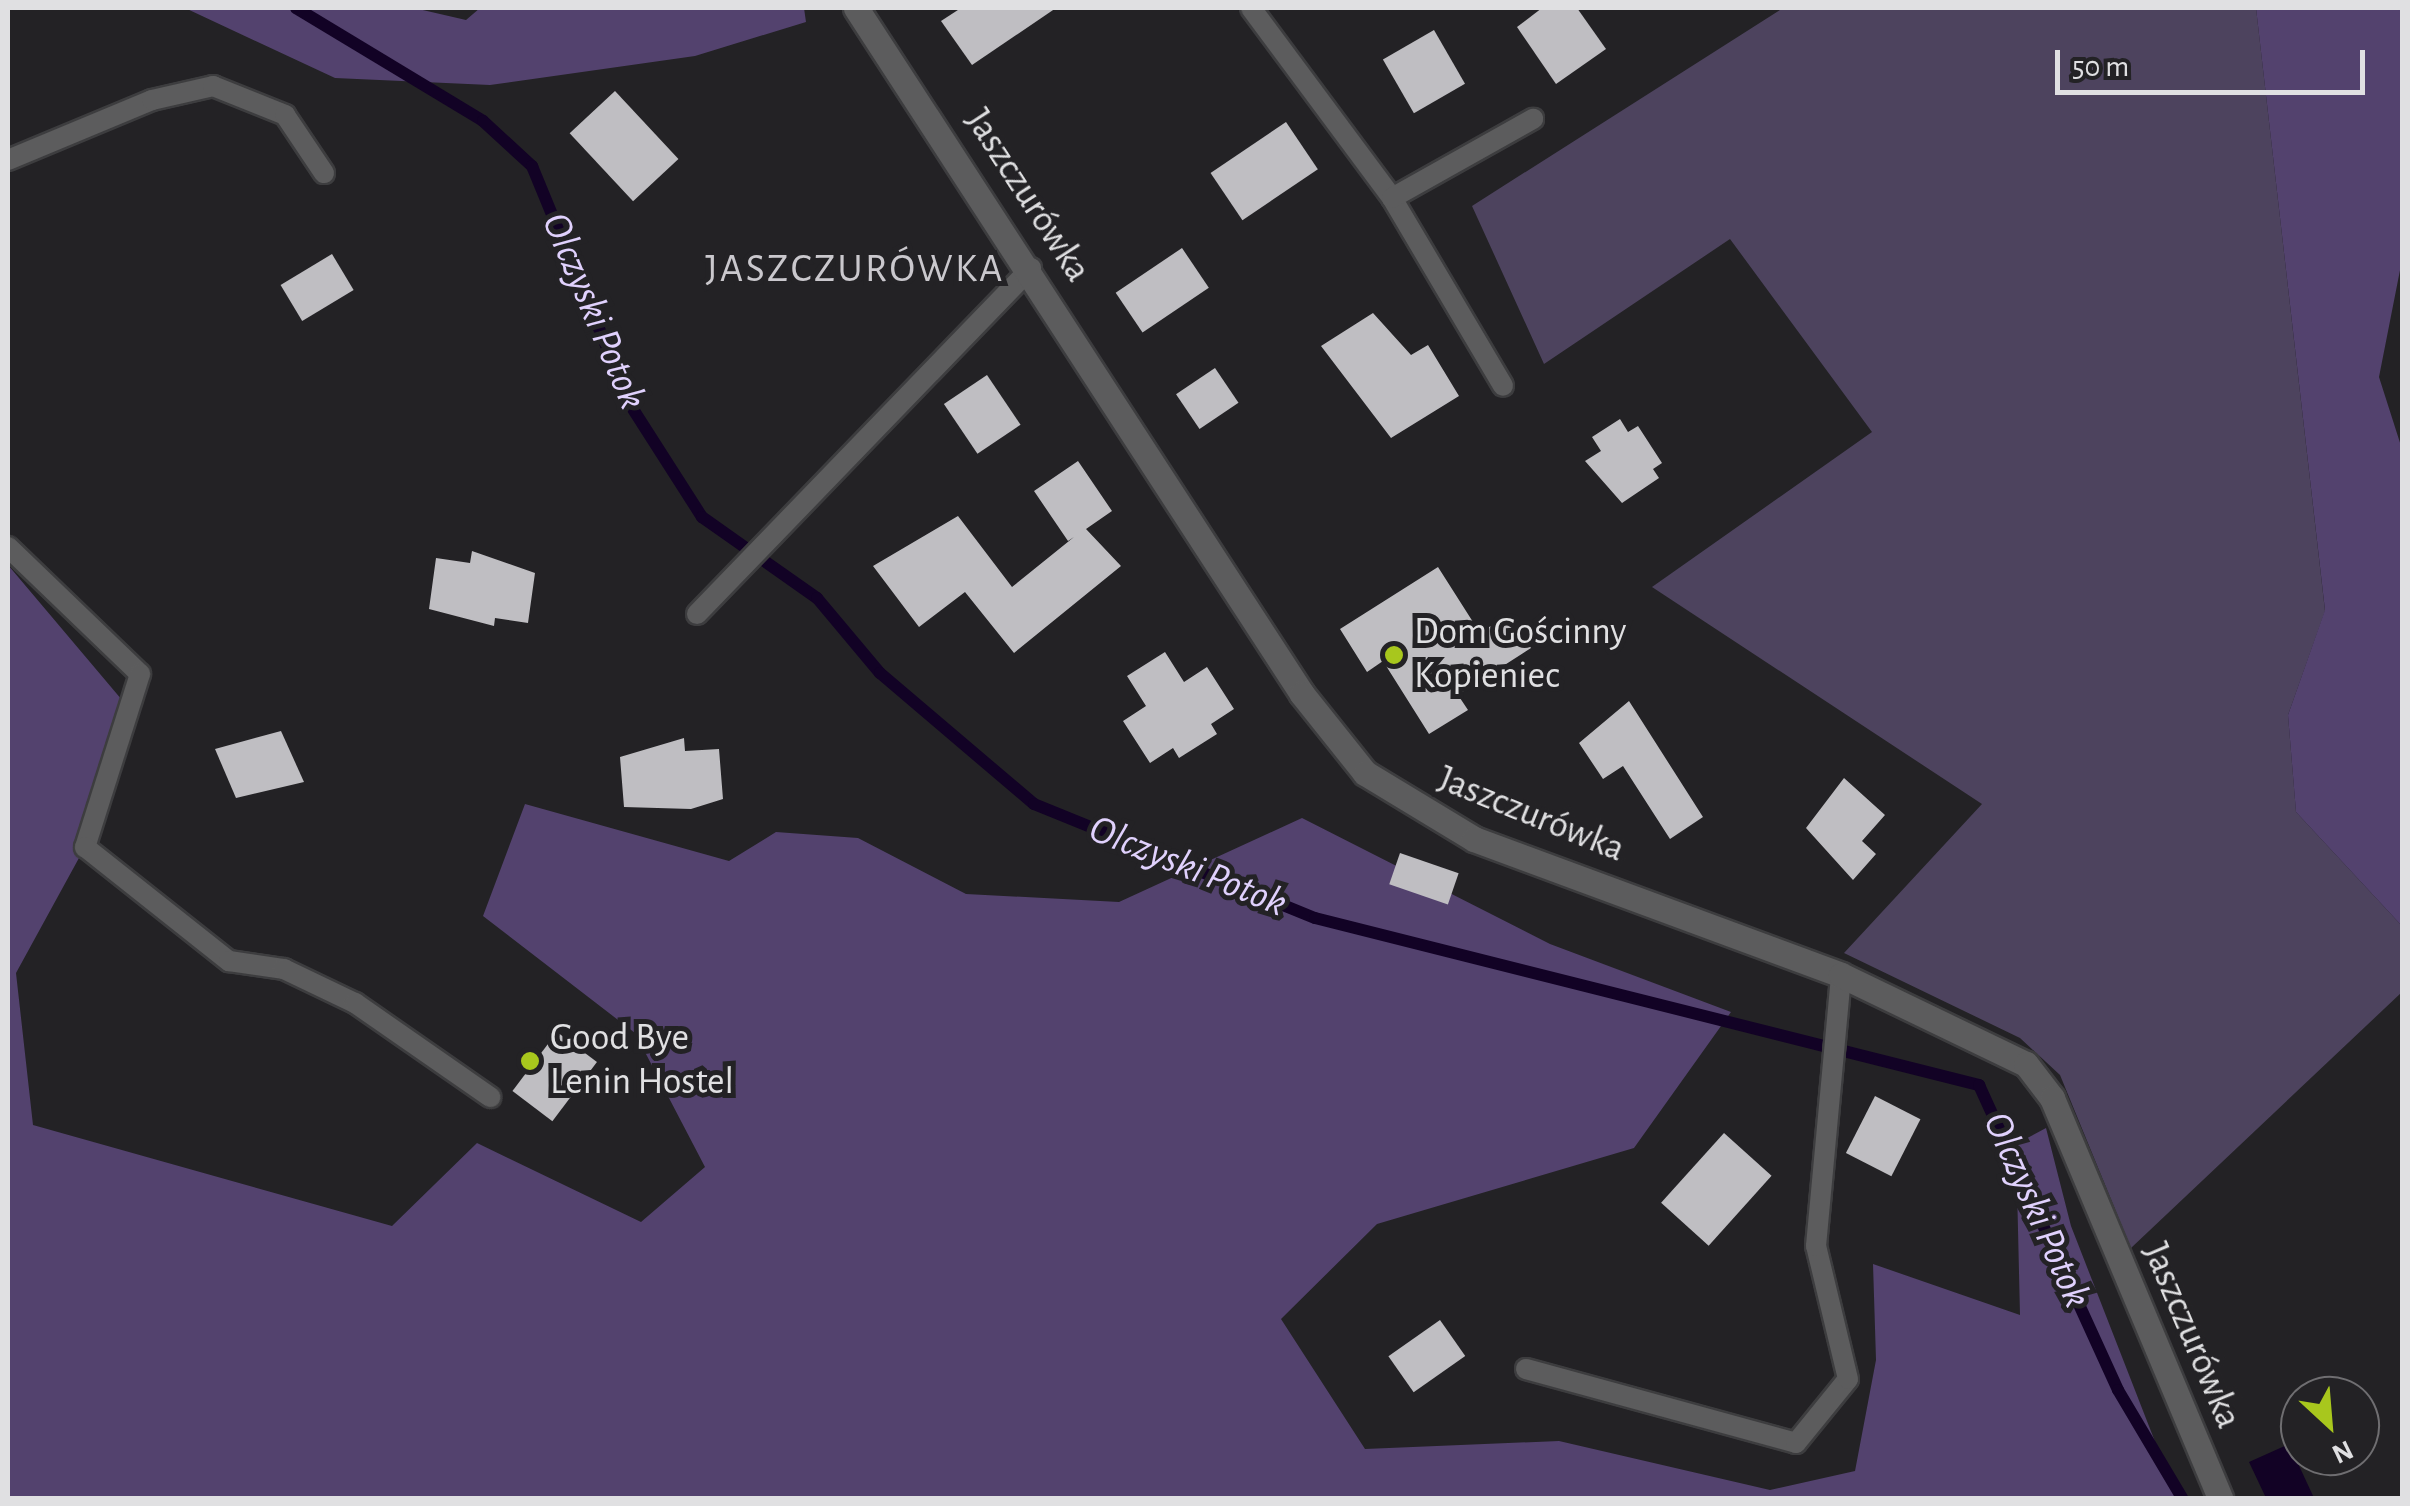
<!DOCTYPE html>
<meta charset="utf-8">
<style>
body{margin:0}
#map{position:relative;width:2410px;height:1506px;overflow:hidden;background:#232225;font-family:"Alegreya Sans",sans-serif}
div>[style]{position:absolute}
.green>*{inset:0;background:#4d435e}
.forest>*{inset:0;background:#53426e}
.water>*{inset:0;background:#120225}
.stream>*{height:12px;margin:-6px;padding:0 6px;transform-origin:6px;border-radius:6px;background:#120225}
.building>*{inset:0;background:#bfbec2;transform-origin:0 0}
.roads{filter:drop-shadow(2px 0 #3d3d3f) drop-shadow(-2px 0 #3d3d3f) drop-shadow(0 2px #3d3d3f) drop-shadow(0 -2px #3d3d3f)}
.service>*{height:20px;margin:-10px;padding:0 10px;transform-origin:10px;border-radius:10px;background:#5c5c5d}
.minor>*{height:25px;margin:-12.5px;padding:0 12.5px;transform-origin:12.5px;border-radius:12.5px;background:#5c5c5d}
.dots>*{width:28px;height:28px;translate:-50% -50%;box-sizing:border-box;border:5px solid #232225;border-radius:50%}
span{translate:-50% -50%;white-space:nowrap;text-align:center;line-height:1.15;-webkit-text-stroke:10px #232225;paint-order:stroke}
.street-label{font-size:38px;color:#e0e0e2}
.poi-label{font-size:38px;color:#e0e0e2}
.left{translate:0 -50%;text-align:left}
.neighbourhood-label{font-size:40px;color:#cac8cd;letter-spacing:2.5px}
.water-label{font-size:40px;color:#e0d1fd;font-style:italic}
.frame{position:absolute;inset:0;border:10px solid #e0e0e2;pointer-events:none}
.north{position:absolute;left:2280px;top:1376px;width:100px;height:100px;box-sizing:border-box;background:#232225;border:2px solid #6f6e71;border-radius:50%;rotate:154deg;font-size:28px;font-weight:700;line-height:40px;text-align:center;color:#e0e0e2}
.north::after{content:'';display:block;margin:auto;width:35px;height:45px;background:#a8c71d;clip-path:polygon(50% 0,100% 100%,50% 72%,0 100%)}
.scale{position:absolute;left:2055px;top:50px;width:310px;height:45px;box-sizing:border-box;border:5px solid #e0e0e2;border-top:0;padding-left:12px;font-size:30px;line-height:35px;white-space:nowrap;color:#e0e0e2;-webkit-text-stroke:8px #232225;paint-order:stroke}
</style>
<div id="map">
<div class="green">
<div style="clip-path:polygon(1783px 8px,2256px 8px,2325px 611px,2288px 715px,2296px 812px,2402px 926px,2402px 992px,2131px 1248px,2060px 1075px,2020px 1038px,1844px 953px,1982px 804px,1652px 587px,1872px 432px,1730px 239px,1544px 364px,1472px 206px)"></div>
</div>
<div class="forest">
<div style="clip-path:polygon(185px 8px,414px 8px,466px 20px,480px 8px,804px 8px,806px 22px,695px 56px,490px 85px,335px 78px)"></div>
<div style="clip-path:polygon(2256px 8px,2402px 8px,2402px 260px,2379px 377px,2402px 449px,2402px 926px,2296px 812px,2288px 715px,2325px 610px)"></div>
<div style="clip-path:polygon(8px 565px,122px 700px,85px 847px,16px 973px,33px 1125px,392px 1226px,477px 1143px,641px 1222px,705px 1167px,635px 1033px,483px 916px,525px 804px,729px 861px,776px 832px,858px 838px,966px 894px,1119px 902px,1302px 818px,1550px 944px,1731px 1012px,1634px 1148px,1377px 1224px,1281px 1319px,1365px 1449px,1559px 1441px,1770px 1490px,1855px 1471px,1876px 1360px,1873px 1264px,2020px 1315px,2016px 1144px,2046px 1128px,2071px 1226px,2177px 1498px,8px 1498px)"></div>
</div>
<div class="water">
<div style="clip-path:polygon(2289px 1444px,2314px 1498px,2266px 1498px,2249px 1462px)"></div>
</div>
<div class="stream">
<div style="left:296px;top:8px;width:218px;rotate:31.1deg"></div>
<div style="left:483px;top:121px;width:67px;rotate:42.6deg"></div>
<div style="left:532px;top:166px;width:260px;rotate:67.6deg"></div>
<div style="left:631px;top:406px;width:132px;rotate:57.4deg"></div>
<div style="left:702px;top:517px;width:141px;rotate:35.2deg"></div>
<div style="left:817px;top:598px;width:98px;rotate:50deg"></div>
<div style="left:880px;top:673px;width:202px;rotate:40.4deg"></div>
<div style="left:1034px;top:804px;width:303px;rotate:22.1deg"></div>
<div style="left:1315px;top:918px;width:685px;rotate:14.12deg"></div>
<div style="left:1979px;top:1085px;width:335px;rotate:65.5deg"></div>
<div style="left:2118px;top:1390px;width:126px;rotate:59.3deg"></div>
</div>
<div class="building">
<div style="clip-path:polygon(961px 8px,1056px 8px,972px 65px,941px 21px)"></div>
<div style="clip-path:polygon(1542px 8px,1577px 8px,1606px 49px,1556px 84px,1517px 27px)"></div>
<div style="left:1434px;top:30px;width:62px;height:59px;rotate:60deg"></div>
<div style="left:615px;top:91px;width:93px;height:62px;rotate:47deg"></div>
<div style="left:1286px;top:122px;width:57px;height:91px;rotate:56deg"></div>
<div style="left:1182px;top:248px;width:48px;height:80px;rotate:56deg"></div>
<div style="left:332px;top:254px;width:42px;height:60px;rotate:59deg"></div>
<div style="clip-path:polygon(1373px 313px,1411px 355px,1428px 345px,1459px 396px,1391px 438px,1321px 346px)"></div>
<div style="left:1215px;top:368px;width:42px;height:47px;rotate:56deg"></div>
<div style="left:987px;top:375px;width:60px;height:52px;rotate:56deg"></div>
<div style="clip-path:polygon(1620px 419px,1628px 432px,1638px 426px,1662px 463px,1653px 469px,1659px 478px,1622px 503px,1585px 461px,1601px 451px,1592px 437px)"></div>
<div style="clip-path:polygon(1078px 461px,1112px 511px,1086px 529px,1121px 566px,1014px 653px,965px 592px,919px 627px,873px 566px,958px 516px,1012px 587px,1074px 537px,1068px 541px,1034px 491px)"></div>
<div style="clip-path:polygon(472px 551px,535px 573px,528px 623px,495px 618px,494px 626px,429px 609px,436px 558px,470px 563px)"></div>
<div style="clip-path:polygon(1438px 567px,1480px 633px,1509px 614px,1531px 648px,1458px 695px,1468px 710px,1429px 734px,1383px 661px,1367px 672px,1340px 629px)"></div>
<div style="clip-path:polygon(1165px 652px,1184px 682px,1207px 667px,1234px 709px,1211px 724px,1217px 734px,1179px 758px,1173px 748px,1150px 763px,1123px 721px,1146px 706px,1127px 676px)"></div>
<div style="clip-path:polygon(1629px 701px,1703px 817px,1670px 839px,1623px 766px,1603px 779px,1579px 743px)"></div>
<div style="clip-path:polygon(281px 731px,304px 782px,236px 798px,215px 749px)"></div>
<div style="clip-path:polygon(684px 738px,685px 751px,719px 749px,723px 799px,691px 809px,624px 807px,620px 757px)"></div>
<div style="clip-path:polygon(1844px 778px,1885px 815px,1862px 841px,1876px 854px,1853px 880px,1806px 828px)"></div>
<div style="left:1400px;top:853px;width:62px;height:33px;rotate:19deg"></div>
<div style="left:557px;top:1032px;width:50px;height:74px;rotate:37deg"></div>
<div style="left:1875px;top:1096px;width:51px;height:64px;rotate:27deg"></div>
<div style="left:1724px;top:1133px;width:64px;height:94px;rotate:42deg"></div>
<div style="left:1440px;top:1320px;width:44px;height:63px;rotate:55deg"></div>
</div>
<div class="roads">
<div class="service">
<div style="left:1251px;top:8px;width:237px;rotate:53.4deg"></div>
<div style="left:1392px;top:198px;width:218px;rotate:59.4deg"></div>
<div style="left:8px;top:160px;width:156px;rotate:-22.6deg"></div>
<div style="left:152px;top:100px;width:63px;rotate:-12.9deg"></div>
<div style="left:213px;top:86px;width:78px;rotate:21.9deg"></div>
<div style="left:285px;top:115px;width:70px;rotate:56.1deg"></div>
<div style="left:1392px;top:198px;width:162px;rotate:-29.3deg"></div>
<div style="left:8px;top:547px;width:183px;rotate:43.9deg"></div>
<div style="left:140px;top:674px;width:182px;rotate:107.6deg"></div>
<div style="left:85px;top:847px;width:184px;rotate:38.4deg"></div>
<div style="left:229px;top:961px;width:56px;rotate:8.3deg"></div>
<div style="left:284px;top:969px;width:79px;rotate:25.6deg"></div>
<div style="left:355px;top:1003px;width:165px;rotate:34.8deg"></div>
<div style="left:697px;top:614px;width:481px;rotate:-46deg"></div>
<div style="left:1526px;top:1369px;width:280px;rotate:15.3deg"></div>
<div style="left:1796px;top:1443px;width:82px;rotate:-50.9deg"></div>
<div style="left:1848px;top:1379px;width:137px;rotate:-103.5deg"></div>
<div style="left:1816px;top:1246px;width:272px;rotate:-84.7deg"></div>
</div>
<div class="minor">
<div style="left:856px;top:8px;width:818px;rotate:56.97deg"></div>
<div style="left:1302px;top:694px;width:101px;rotate:51.4deg"></div>
<div style="left:1365px;top:773px;width:127px;rotate:31.2deg"></div>
<div style="left:1474px;top:839px;width:391px;rotate:20.3deg"></div>
<div style="left:1841px;top:975px;width:205px;rotate:25.7deg"></div>
<div style="left:2026px;top:1064px;width:43px;rotate:52.6deg"></div>
<div style="left:2052px;top:1098px;width:434px;rotate:67.2deg"></div>
</div>
</div>
<div class="dots">
<div style="left:1394px;top:655px;background:#a8c71d"></div>
<div style="left:530px;top:1061px;background:#a8c71d"></div>
</div>
<div class="street-label">
<span style="left:1027px;top:196px;rotate:57deg">Jaszczurówka</span>
<span style="left:1531px;top:815px;rotate:22deg">Jaszczurówka</span>
<span style="left:2191px;top:1336px;rotate:67deg">Jaszczurówka</span>
</div>
<div class="poi-label">
<span class="left" style="left:1414px;top:655px">Dom Gościnny<br>Kopieniec</span>
<span class="left" style="left:550px;top:1061px">Good Bye<br>Lenin Hostel</span>
</div>
<div class="neighbourhood-label">
<span style="left:855px;top:269px">JASZCZURÓWKA</span>
</div>
<div class="water-label">
<span style="left:594px;top:311px;rotate:67deg">Olczyski Potok</span>
<span style="left:1188px;top:866px;rotate:22deg">Olczyski Potok</span>
<span style="left:2037px;top:1210px;rotate:66deg">Olczyski Potok</span>
</div>
<div class="frame"></div>
<div class="north">N</div>
<div class="scale">50 m</div>
</div>
